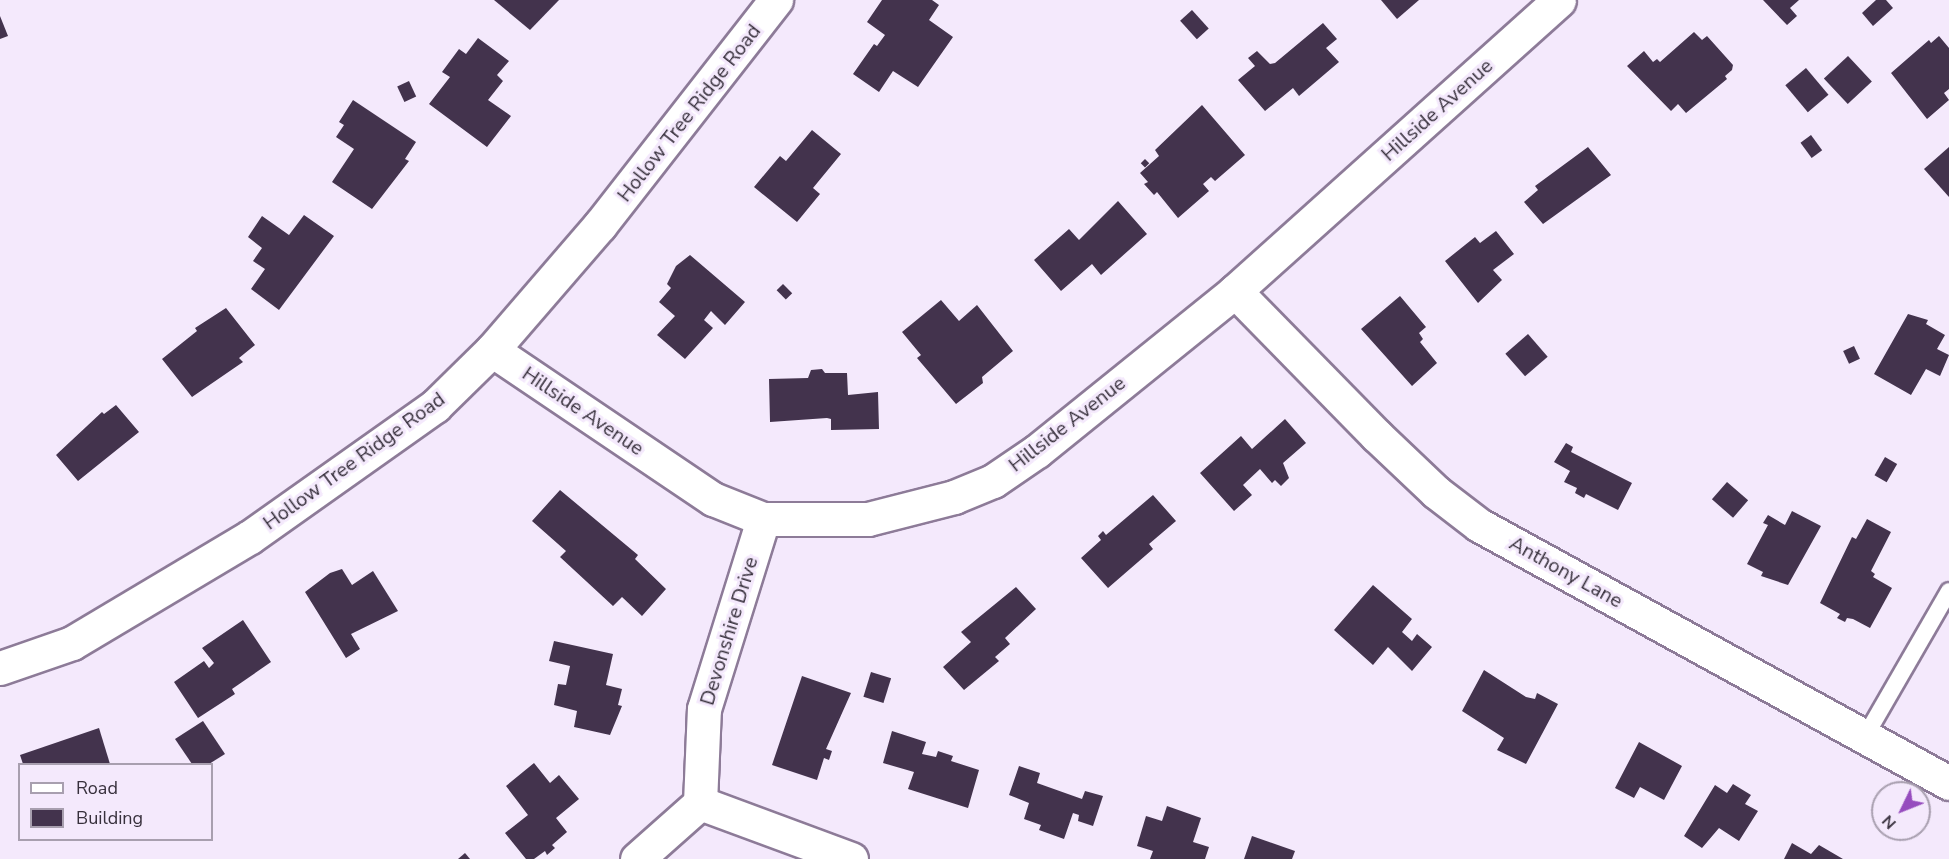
<!DOCTYPE html>
<style>
body{margin:0}
#map{position:relative;width:1949px;height:859px;overflow:hidden;background:#f4e9fc;font-family:"Nunito Sans",sans-serif}
div>[style]{position:absolute}
.building>*{inset:0;background:#43334d;transform-origin:0 0}
.roads{filter:drop-shadow(2px 0 #8d7b98) drop-shadow(-2px 0 #8d7b98) drop-shadow(0 2px #8d7b98) drop-shadow(0 -2px #8d7b98)}
.lane>*{height:16px;margin:-8px;padding:0 8px;transform-origin:8px;border-radius:8px;background:#fff}
.street>*{height:33px;margin:-16.5px;padding:0 16.5px;transform-origin:16.5px;border-radius:16.5px;background:#fff}
.secondary>*{height:33px;margin:-16.5px;padding:0 16.5px;transform-origin:16.5px;border-radius:16.5px;background:#fff}
span{translate:-50% -50%;white-space:nowrap;text-align:center;line-height:1.15;-webkit-text-stroke:6px #f4e9fc;paint-order:stroke}
.street-label{font-size:20px;color:#37303c}
.legend{position:absolute;left:18px;top:763px;width:195px;height:78px;box-sizing:border-box;background:#f4e9fc;border:2px solid #a89faf;margin:0;padding:8px 10px;list-style:none;font-size:18px;color:#37303c}
.legend li{display:flex;align-items:center;gap:12px;height:30px}
.legend b{width:30px;border:2px solid #a89faf}
.north{position:absolute;left:1871px;top:781px;width:60px;height:60px;box-sizing:border-box;background:#f4e9fc;border:2px solid #a89faf;border-radius:50%;rotate:227deg;font-size:16px;font-weight:700;line-height:24px;text-align:center;color:#37303c}
.north::after{content:'';display:block;margin:auto;width:21px;height:27px;background:#964cbe;clip-path:polygon(50% 0,100% 100%,50% 72%,0 100%)}
</style>
<div id="map">
<div class="building">
<div style="clip-path:polygon(494px 0,559px 0,530px 30px)"></div>
<div style="clip-path:polygon(882px 0,932px 0,939px 5px,929px 20px,953px 37px,918px 87px,893px 71px,879px 92px,853px 74px,874px 44px,877px 46px,885px 35px,867px 22px)"></div>
<div style="clip-path:polygon(1381px 0,1419px 0,1397px 19px)"></div>
<div style="clip-path:polygon(1763px 0,1799px 0,1790px 8px,1797px 16px,1787px 25px)"></div>
<div style="clip-path:polygon(1876px 0,1886px 0,1893px 8px,1873px 26px,1862px 13px)"></div>
<div style="left:1192px;top:10px;width:25px;height:16px;rotate:48deg"></div>
<div style="clip-path:polygon(0 16px,8px 36px,0 39px)"></div>
<div style="clip-path:polygon(1323px 23px,1337px 39px,1326px 48px,1339px 62px,1299px 96px,1293px 88px,1265px 111px,1238px 80px,1255px 66px,1248px 58px,1257px 51px,1270px 64px,1275px 63px)"></div>
<div style="clip-path:polygon(1694px 32px,1702px 40px,1707px 36px,1733px 65px,1732px 70px,1725px 76px,1727px 79px,1686px 113px,1678px 104px,1671px 111px,1627px 66px,1644px 51px,1653px 62px,1657px 59px,1660px 62px)"></div>
<div style="clip-path:polygon(1939px 36px,1949px 48px,1949px 89px,1944px 93px,1949px 100px,1927px 119px,1891px 73px,1929px 40px,1931px 43px)"></div>
<div style="clip-path:polygon(478px 38px,509px 61px,497px 75px,503px 81px,488px 100px,511px 116px,487px 147px,429px 104px,450px 77px,442px 72px,459px 49px,466px 54px)"></div>
<div style="left:1848px;top:56px;width:35px;height:33px;rotate:47deg"></div>
<div style="left:1806px;top:68px;width:35px;height:27px;rotate:50deg"></div>
<div style="left:409px;top:81px;width:17px;height:13px;rotate:65deg"></div>
<div style="clip-path:polygon(353px 100px,416px 142px,405px 159px,409px 161px,372px 209px,332px 182px,354px 149px,336px 137px,344px 125px,339px 122px)"></div>
<div style="clip-path:polygon(1202px 105px,1245px 155px,1215px 181px,1211px 177px,1203px 184px,1209px 191px,1178px 218px,1157px 192px,1154px 195px,1144px 184px,1148px 182px,1140px 173px,1159px 156px,1155px 150px)"></div>
<div style="clip-path:polygon(812px 130px,841px 154px,813px 188px,820px 194px,797px 222px,754px 187px,780px 156px,786px 161px)"></div>
<div style="left:1811px;top:135px;width:19px;height:13px;rotate:54deg"></div>
<div style="clip-path:polygon(1588px 147px,1611px 175px,1543px 224px,1524px 202px,1538px 190px,1535px 186px)"></div>
<div style="clip-path:polygon(1949px 147px,1949px 197px,1924px 169px)"></div>
<div style="left:1145px;top:159px;width:6px;height:6px;rotate:45deg"></div>
<div style="clip-path:polygon(1118px 201px,1147px 234px,1101px 275px,1092px 264px,1061px 291px,1034px 260px,1069px 229px,1079px 240px)"></div>
<div style="clip-path:polygon(304px 215px,334px 236px,279px 310px,251px 289px,265px 269px,253px 261px,262px 248px,248px 237px,262px 216px,289px 235px)"></div>
<div style="clip-path:polygon(1496px 231px,1514px 254px,1493px 270px,1502px 280px,1478px 303px,1445px 261px,1475px 237px,1480px 243px)"></div>
<div style="clip-path:polygon(690px 255px,745px 302px,725px 325px,711px 311px,704px 320px,713px 328px,685px 359px,657px 335px,675px 316px,659px 302px,671px 288px,667px 284px,676px 266px)"></div>
<div style="left:783px;top:284px;width:13px;height:9px;rotate:45deg"></div>
<div style="clip-path:polygon(1400px 296px,1426px 327px,1419px 333px,1423px 339px,1420px 342px,1437px 363px,1412px 386px,1361px 329px)"></div>
<div style="clip-path:polygon(941px 300px,959px 321px,977px 305px,1013px 351px,982px 377px,983px 383px,956px 404px,917px 358px,921px 355px,902px 332px)"></div>
<div style="clip-path:polygon(226px 308px,255px 345px,239px 358px,243px 362px,192px 397px,162px 359px,197px 331px,195px 328px)"></div>
<div style="clip-path:polygon(1908px 314px,1928px 320px,1926px 324px,1945px 335px,1937px 349px,1949px 355px,1940px 376px,1926px 369px,1911px 395px,1874px 374px)"></div>
<div style="left:1528px;top:334px;width:30px;height:30px;rotate:49deg"></div>
<div style="left:1854px;top:346px;width:14px;height:12px;rotate:65deg"></div>
<div style="clip-path:polygon(822px 369px,825px 373px,847px 373px,848px 395px,878px 392px,879px 429px,831px 430px,831px 419px,827px 418px,770px 422px,769px 379px,808px 378px,811px 370px)"></div>
<div style="clip-path:polygon(116px 405px,139px 432px,78px 481px,56px 455px,102px 412px,104px 414px)"></div>
<div style="clip-path:polygon(1285px 419px,1306px 443px,1283px 463px,1289px 478px,1281px 486px,1275px 480px,1272px 483px,1260px 469px,1243px 485px,1252px 495px,1234px 511px,1200px 473px,1241px 436px,1252px 449px)"></div>
<div style="clip-path:polygon(1566px 443px,1573px 447px,1571px 452px,1632px 483px,1618px 510px,1586px 494px,1584px 498px,1575px 493px,1577px 488px,1564px 482px,1570px 471px,1554px 462px)"></div>
<div style="left:1885px;top:457px;width:14px;height:21px;rotate:30deg"></div>
<div style="left:1727px;top:482px;width:28px;height:23px;rotate:41deg"></div>
<div style="clip-path:polygon(560px 490px,638px 555px,635px 559px,666px 589px,642px 616px,622px 597px,613px 606px,560px 557px,566px 551px,532px 521px)"></div>
<div style="clip-path:polygon(1153px 495px,1176px 521px,1149px 544px,1153px 549px,1108px 588px,1081px 558px,1101px 540px,1098px 536px,1103px 531px,1106px 535px)"></div>
<div style="clip-path:polygon(1792px 511px,1821px 526px,1788px 585px,1761px 576px,1763px 572px,1747px 564px,1768px 525px,1763px 523px,1768px 515px,1785px 525px)"></div>
<div style="clip-path:polygon(1867px 519px,1891px 532px,1871px 571px,1875px 574px,1873px 577px,1892px 588px,1870px 628px,1853px 619px,1847px 618px,1845px 622px,1837px 618px,1840px 614px,1820px 603px,1852px 537px,1856px 539px)"></div>
<div style="clip-path:polygon(342px 569px,352px 585px,373px 571px,398px 611px,351px 634px,360px 649px,346px 658px,305px 592px,330px 573px)"></div>
<div style="clip-path:polygon(1373px 585px,1412px 619px,1402px 632px,1412px 641px,1417px 634px,1432px 647px,1412px 671px,1388px 647px,1373px 665px,1334px 630px)"></div>
<div style="clip-path:polygon(1016px 587px,1036px 609px,1005px 638px,1010px 644px,995px 657px,999px 661px,964px 690px,943px 667px,971px 642px,961px 632px)"></div>
<div style="clip-path:polygon(243px 620px,271px 662px,232px 689px,235px 694px,198px 718px,174px 682px,204px 661px,209px 668px,214px 663px,202px 648px)"></div>
<div style="clip-path:polygon(554px 641px,613px 654px,606px 685px,622px 689px,618px 705px,622px 706px,610px 735px,574px 727px,577px 711px,554px 705px,558px 684px,566px 685px,570px 666px,549px 661px)"></div>
<div style="clip-path:polygon(1484px 670px,1526px 697px,1535px 699px,1537px 693px,1558px 704px,1526px 764px,1497px 750px,1504px 738px,1462px 711px)"></div>
<div style="left:871px;top:672px;width:21px;height:26px;rotate:17deg"></div>
<div style="clip-path:polygon(802px 676px,851px 693px,826px 749px,832px 751px,829px 760px,824px 758px,817px 780px,772px 765px)"></div>
<div style="clip-path:polygon(203px 721px,225px 754px,209px 764px,192px 764px,175px 739px)"></div>
<div style="clip-path:polygon(99px 728px,110px 764px,23px 764px,20px 755px)"></div>
<div style="clip-path:polygon(892px 731px,926px 742px,922px 754px,936px 757px,938px 751px,953px 756px,951px 761px,979px 770px,968px 808px,908px 789px,914px 772px,883px 763px)"></div>
<div style="clip-path:polygon(1639px 742px,1682px 766px,1664px 800px,1640px 787px,1634px 798px,1615px 788px)"></div>
<div style="clip-path:polygon(534px 763px,550px 783px,559px 775px,579px 799px,556px 818px,567px 832px,552px 845px,555px 848px,547px 855px,545px 851px,534px 859px,526px 859px,505px 833px,528px 815px,506px 786px)"></div>
<div style="clip-path:polygon(1019px 766px,1040px 773px,1037px 783px,1082px 799px,1085px 791px,1103px 796px,1093px 826px,1078px 821px,1079px 815px,1073px 813px,1064px 839px,1039px 830px,1041px 825px,1024px 819px,1029px 803px,1009px 795px)"></div>
<div style="clip-path:polygon(1733px 784px,1751px 795px,1745px 804px,1758px 811px,1739px 841px,1719px 828px,1702px 848px,1684px 836px,1715px 785px,1727px 793px)"></div>
<div style="clip-path:polygon(1167px 806px,1201px 818px,1193px 842px,1209px 847px,1205px 859px,1150px 859px,1153px 851px,1137px 846px,1146px 816px,1162px 821px)"></div>
<div style="clip-path:polygon(1252px 836px,1295px 851px,1292px 859px,1244px 859px)"></div>
<div style="clip-path:polygon(1792px 843px,1811px 854px,1819px 845px,1843px 859px,1784px 859px)"></div>
<div style="clip-path:polygon(465px 853px,470px 859px,458px 859px)"></div>
</div>
<div class="roads">
<div class="lane">
<div style="left:1866px;top:735px;width:166px;rotate:-60deg"></div>
</div>
<div class="street">
<div style="left:1235px;top:291px;width:202px;rotate:45.6deg"></div>
<div style="left:1376px;top:435px;width:83px;rotate:43.5deg"></div>
<div style="left:1436px;top:492px;width:54px;rotate:37.5deg"></div>
<div style="left:1479px;top:525px;width:536px;rotate:28.76deg"></div>
<div style="left:492px;top:350px;width:267px;rotate:34deg"></div>
<div style="left:713px;top:499px;width:54px;rotate:21.8deg"></div>
<div style="left:763px;top:519px;width:105px"></div>
<div style="left:868px;top:519px;width:89px;rotate:-14.3deg"></div>
<div style="left:954px;top:497px;width:42px;rotate:-22.3deg"></div>
<div style="left:993px;top:481px;width:53px;rotate:-34.3deg"></div>
<div style="left:1037px;top:451px;width:255px;rotate:-38.9deg"></div>
<div style="left:1235px;top:291px;width:435px;rotate:-41.9deg"></div>
<div style="left:700px;top:803px;width:161px;rotate:20.3deg"></div>
<div style="left:637px;top:859px;width:84px;rotate:-41.6deg"></div>
<div style="left:700px;top:803px;width:94px;rotate:-87.6deg"></div>
<div style="left:704px;top:709px;width:199px;rotate:-72.7deg"></div>
</div>
<div class="secondary">
<div style="left:0;top:668px;width:76px;rotate:-19.1deg"></div>
<div style="left:72px;top:643px;width:207px;rotate:-30.8deg"></div>
<div style="left:250px;top:537px;width:227px;rotate:-35.3deg"></div>
<div style="left:435px;top:406px;width:80px;rotate:-44.5deg"></div>
<div style="left:492px;top:350px;width:165px;rotate:-49.2deg"></div>
<div style="left:600px;top:225px;width:286px;rotate:-52deg"></div>
</div>
</div>
<div class="street-label">
<span style="left:1437px;top:110px;rotate:-42deg">Hillside Avenue</span>
<span style="left:689px;top:113px;rotate:-52deg">Hollow Tree Ridge Road</span>
<span style="left:583px;top:411px;rotate:34deg">Hillside Avenue</span>
<span style="left:1067px;top:424px;rotate:-38deg">Hillside Avenue</span>
<span style="left:354px;top:461px;rotate:-36deg">Hollow Tree Ridge Road</span>
<span style="left:1566px;top:572px;rotate:29deg">Anthony Lane</span>
<span style="left:729px;top:631px;rotate:-73deg">Devonshire Drive</span>
</div>
<ul class="legend">
<li><b style="height:8px;background:#fff"></b>Road</li>
<li><b style="height:16px;background:#43334d"></b>Building</li>
</ul>
<div class="north">N</div>
</div>
